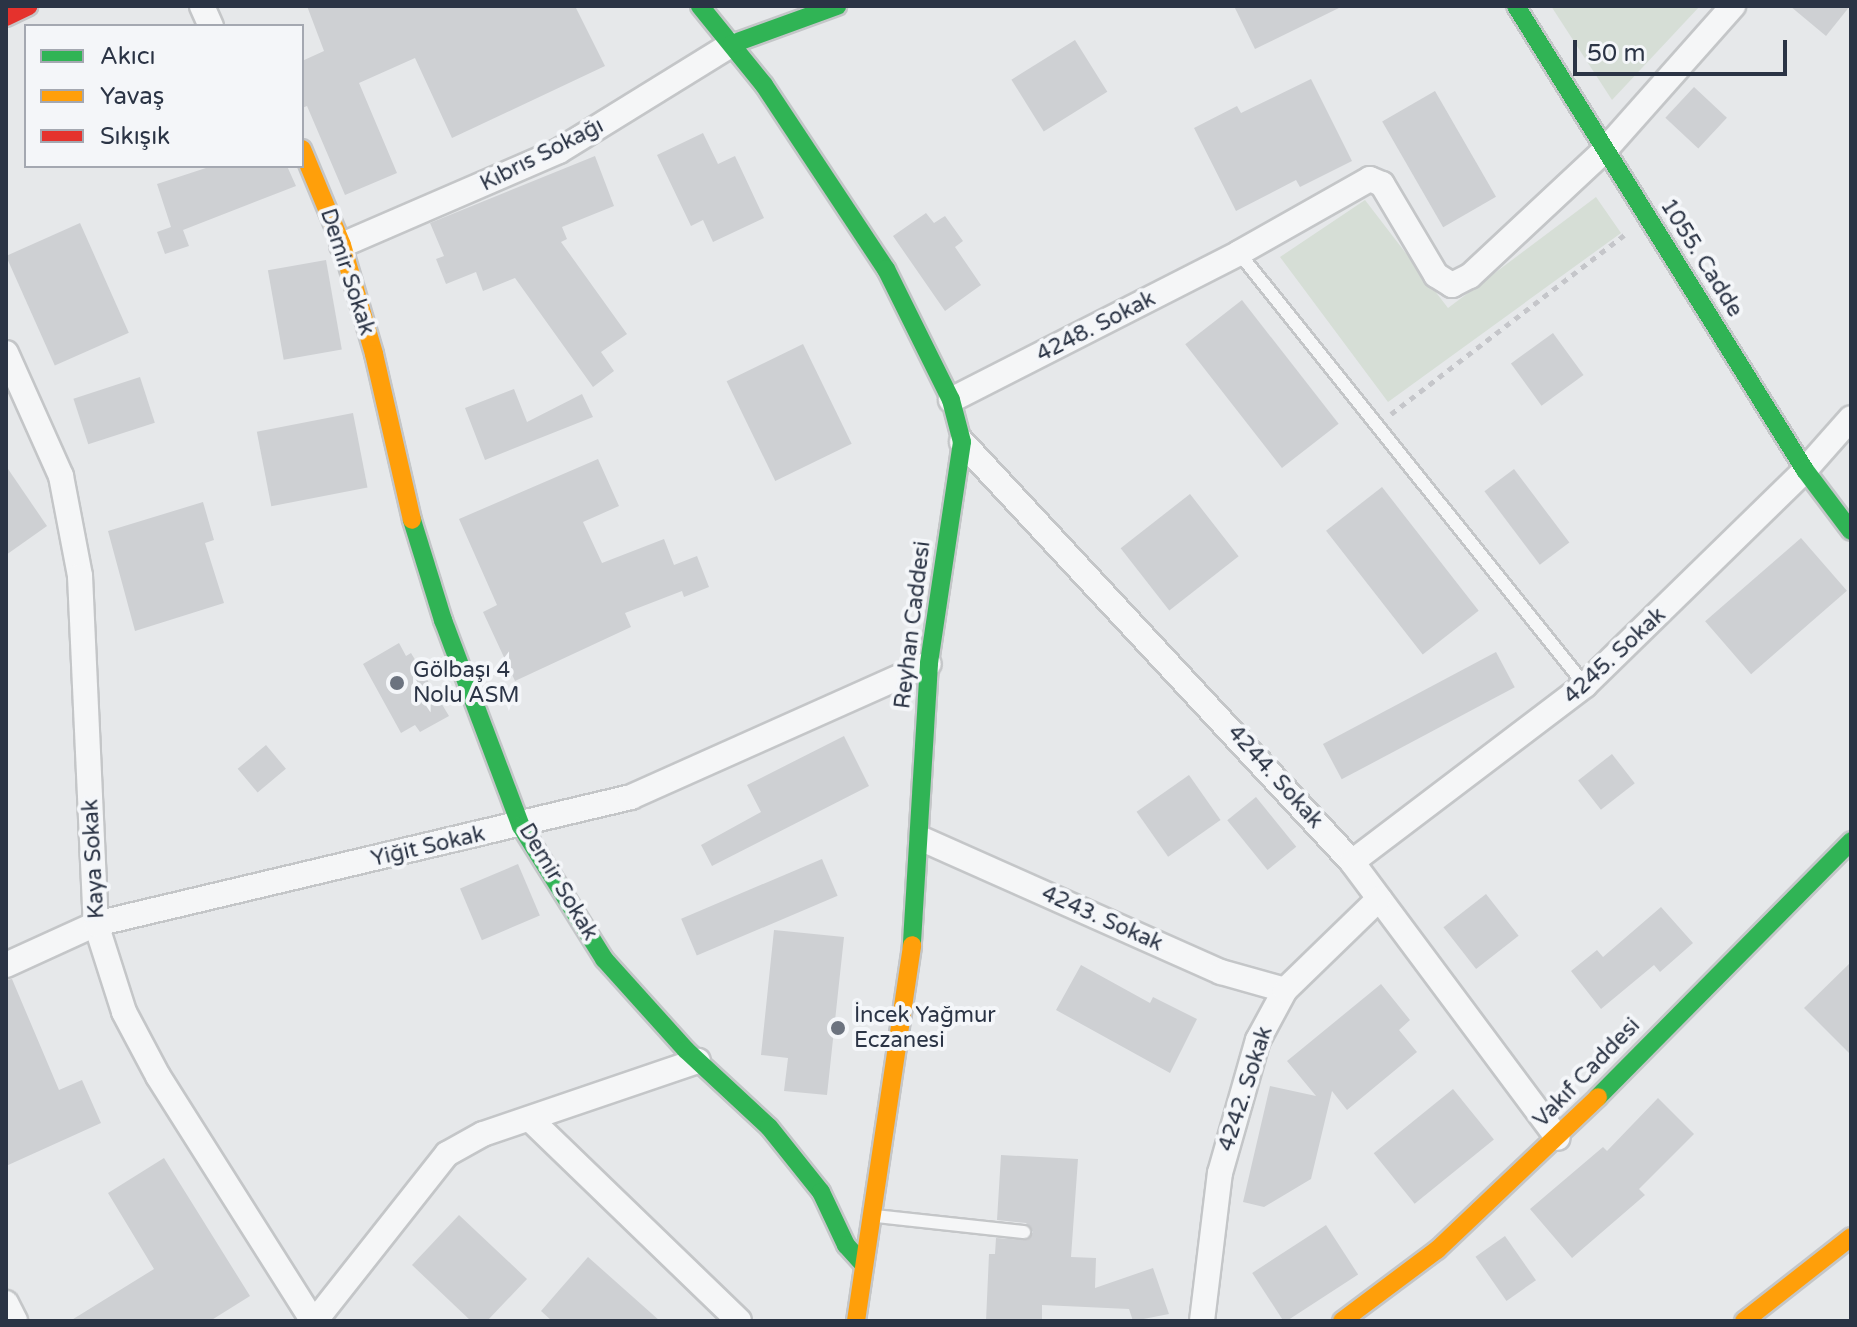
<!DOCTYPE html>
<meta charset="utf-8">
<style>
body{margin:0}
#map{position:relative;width:1857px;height:1327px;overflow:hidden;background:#e6e8ea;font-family:"Varela Round",sans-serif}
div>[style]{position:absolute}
.green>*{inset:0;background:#d6ded6}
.building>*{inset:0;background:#ced0d3;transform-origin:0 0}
.path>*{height:5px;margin-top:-2.5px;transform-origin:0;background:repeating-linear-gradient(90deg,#c5c6ca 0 6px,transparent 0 12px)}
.roads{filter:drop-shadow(2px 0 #c4c6c8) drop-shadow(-2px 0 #c4c6c8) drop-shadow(0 2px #c4c6c8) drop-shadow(0 -2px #c4c6c8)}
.lane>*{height:12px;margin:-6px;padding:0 6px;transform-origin:6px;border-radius:6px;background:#f5f6f7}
.street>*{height:24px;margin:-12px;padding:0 12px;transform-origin:12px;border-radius:12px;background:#f5f6f7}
.fast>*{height:18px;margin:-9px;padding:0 9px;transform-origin:9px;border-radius:9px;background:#30b455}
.slow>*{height:18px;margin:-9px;padding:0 9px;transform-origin:9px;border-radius:9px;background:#ff9f0a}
.jam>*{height:18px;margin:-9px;padding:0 9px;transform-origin:9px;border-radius:9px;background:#e5322d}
.dots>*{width:22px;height:22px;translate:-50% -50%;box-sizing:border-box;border:4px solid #f4f6f9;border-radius:50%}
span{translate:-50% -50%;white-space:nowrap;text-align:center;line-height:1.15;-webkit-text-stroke:8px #f4f6f9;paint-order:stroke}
.street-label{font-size:22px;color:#2b3445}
.poi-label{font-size:22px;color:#2b3445}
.left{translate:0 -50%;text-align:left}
.frame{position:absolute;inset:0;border:8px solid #2b3445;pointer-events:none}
.legend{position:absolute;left:24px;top:24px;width:280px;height:144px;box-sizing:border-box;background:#f4f6f9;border:2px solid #a4a8b1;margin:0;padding:10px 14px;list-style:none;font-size:24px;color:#2b3445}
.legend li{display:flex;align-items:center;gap:16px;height:40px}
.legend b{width:40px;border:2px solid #a4a8b1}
.scale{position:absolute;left:1573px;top:40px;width:214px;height:36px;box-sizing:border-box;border:4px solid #2b3445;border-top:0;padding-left:10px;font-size:24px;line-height:28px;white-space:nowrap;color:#2b3445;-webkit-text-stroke:6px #f4f6f9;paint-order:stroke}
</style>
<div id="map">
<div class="green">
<div style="clip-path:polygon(1551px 6px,1700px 6px,1612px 100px)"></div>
<div style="clip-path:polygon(1596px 197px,1621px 233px,1388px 402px,1280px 257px,1365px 200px,1448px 308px)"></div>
</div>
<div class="building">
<div style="clip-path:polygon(307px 6px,575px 6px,605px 66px,452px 138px,415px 58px,359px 83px,397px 173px,345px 195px,307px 106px,302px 108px,302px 61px,324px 51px)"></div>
<div style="clip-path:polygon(1234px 6px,1343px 6px,1255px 49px)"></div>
<div style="clip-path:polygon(1790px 6px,1850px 6px,1826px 36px)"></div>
<div style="left:1075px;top:40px;width:61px;height:75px;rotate:58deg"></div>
<div style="clip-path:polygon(1311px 79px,1352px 161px,1300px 187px,1296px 180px,1236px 211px,1194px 128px,1237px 106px,1241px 113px)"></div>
<div style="left:1694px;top:87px;width:45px;height:42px;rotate:43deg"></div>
<div style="left:1435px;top:91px;width:122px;height:61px;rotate:60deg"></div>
<div style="clip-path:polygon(703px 133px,718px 164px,735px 156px,764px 218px,713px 242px,703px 220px,691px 226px,657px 155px)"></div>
<div style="clip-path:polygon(595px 156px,614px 206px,562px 227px,567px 239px,561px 242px,627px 334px,601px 352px,614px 371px,593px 387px,515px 278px,483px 291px,476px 272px,446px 284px,436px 259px,444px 256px,430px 223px)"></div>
<div style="clip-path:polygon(212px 166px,287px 166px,296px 186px,183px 230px,189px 246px,165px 254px,157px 232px,171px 227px,157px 184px)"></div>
<div style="clip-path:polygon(926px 213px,934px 223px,945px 216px,963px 241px,955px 247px,981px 285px,945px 311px,893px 236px)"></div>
<div style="left:80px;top:223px;width:120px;height:81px;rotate:66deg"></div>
<div style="left:326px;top:260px;width:91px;height:59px;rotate:80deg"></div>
<div style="left:1242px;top:300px;width:157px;height:72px;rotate:52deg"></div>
<div style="left:1553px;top:333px;width:52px;height:52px;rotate:54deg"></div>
<div style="left:803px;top:344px;width:111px;height:85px;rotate:64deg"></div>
<div style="left:140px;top:377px;width:48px;height:70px;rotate:72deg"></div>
<div style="clip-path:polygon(514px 389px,527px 422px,582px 394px,593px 417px,485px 460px,465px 408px)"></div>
<div style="left:353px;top:413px;width:76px;height:98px;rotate:79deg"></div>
<div style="clip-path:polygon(598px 459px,619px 506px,583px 522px,602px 563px,664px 539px,674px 565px,697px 556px,709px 587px,684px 597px,682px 591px,625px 613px,631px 627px,515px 681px,483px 612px,497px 605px,459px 519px)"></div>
<div style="clip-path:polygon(6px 466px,47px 526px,6px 555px)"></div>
<div style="left:1514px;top:469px;width:92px;height:37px;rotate:53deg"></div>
<div style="left:1382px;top:487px;width:157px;height:71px;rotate:52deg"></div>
<div style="left:1190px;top:494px;width:79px;height:88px;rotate:52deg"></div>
<div style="clip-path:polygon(203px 502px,214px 540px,205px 543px,224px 603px,135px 631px,108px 531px)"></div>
<div style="left:1801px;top:538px;width:70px;height:127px;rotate:49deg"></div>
<div style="clip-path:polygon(399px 643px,406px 656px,411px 653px,449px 716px,420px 732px,415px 725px,401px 733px,363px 664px)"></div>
<div style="left:1496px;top:652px;width:40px;height:196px;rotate:62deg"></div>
<div style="clip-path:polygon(844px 736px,869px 786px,712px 866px,701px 845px,761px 812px,747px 785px)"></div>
<div style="left:266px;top:745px;width:31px;height:37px;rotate:50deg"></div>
<div style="left:1612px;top:754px;width:37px;height:43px;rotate:52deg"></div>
<div style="left:1189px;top:775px;width:55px;height:64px;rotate:55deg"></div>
<div style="left:1256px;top:797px;width:64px;height:37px;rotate:51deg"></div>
<div style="left:822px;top:859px;width:40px;height:153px;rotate:67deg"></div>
<div style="left:518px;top:864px;width:56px;height:63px;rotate:67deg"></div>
<div style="left:1486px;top:894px;width:53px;height:54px;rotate:52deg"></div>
<div style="clip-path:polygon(1661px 907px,1693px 943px,1660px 972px,1654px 965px,1601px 1009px,1571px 971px,1597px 950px,1603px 957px)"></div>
<div style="clip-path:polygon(774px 930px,844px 937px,827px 1095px,784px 1091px,788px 1058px,761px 1055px)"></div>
<div style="clip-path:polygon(1851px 962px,1851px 1055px,1804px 1008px)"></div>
<div style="clip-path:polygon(1081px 965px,1150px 1003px,1153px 997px,1197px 1019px,1170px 1073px,1056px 1010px)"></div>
<div style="clip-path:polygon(12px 979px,59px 1090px,82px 1080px,101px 1123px,6px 1166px,6px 980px)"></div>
<div style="clip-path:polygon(1381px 984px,1410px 1020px,1399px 1030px,1417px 1052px,1347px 1110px,1332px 1091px,1311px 1179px,1264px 1207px,1243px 1202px,1270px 1086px,1316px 1096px,1287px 1061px)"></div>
<div style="left:1453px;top:1089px;width:65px;height:102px;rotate:51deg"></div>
<div style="clip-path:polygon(1658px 1098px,1694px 1134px,1639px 1189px,1645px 1195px,1572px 1258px,1530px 1209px,1603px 1147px,1607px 1151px)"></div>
<div style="clip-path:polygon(1001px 1155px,1078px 1159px,1071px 1257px,1096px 1258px,1095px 1288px,1153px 1268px,1169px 1314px,1133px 1321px,1129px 1309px,1042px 1305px,1042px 1321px,986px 1321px,989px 1254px,995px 1254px,996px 1238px,1027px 1240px,1033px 1232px,1026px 1223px,997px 1220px)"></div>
<div style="clip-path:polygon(164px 1158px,250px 1296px,210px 1321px,70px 1321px,154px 1269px,108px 1193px)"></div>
<div style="clip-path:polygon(459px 1215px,527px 1279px,487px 1321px,471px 1321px,412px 1265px)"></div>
<div style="left:1326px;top:1225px;width:59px;height:88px;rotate:57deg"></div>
<div style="left:1505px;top:1236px;width:54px;height:36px;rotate:55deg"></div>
<div style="clip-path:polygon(588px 1257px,660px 1321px,552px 1321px,541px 1311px)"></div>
</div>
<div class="path">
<div style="left:1391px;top:414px;width:294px;rotate:-37.5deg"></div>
</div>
<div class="roads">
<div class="lane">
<div style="left:1239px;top:253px;width:553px;rotate:51.31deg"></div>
<div style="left:876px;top:1216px;width:149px;rotate:6.2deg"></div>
</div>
<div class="street">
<div style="left:202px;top:6px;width:22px;rotate:66deg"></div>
<div style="left:342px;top:245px;width:236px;rotate:-23.4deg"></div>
<div style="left:559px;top:151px;width:203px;rotate:-31.7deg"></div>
<div style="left:6px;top:353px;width:135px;rotate:65.9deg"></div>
<div style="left:61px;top:476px;width:102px;rotate:79.2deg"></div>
<div style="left:80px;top:576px;width:348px;rotate:87.4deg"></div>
<div style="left:96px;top:924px;width:92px;rotate:72.3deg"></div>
<div style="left:124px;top:1012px;width:72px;rotate:62deg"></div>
<div style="left:158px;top:1076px;width:290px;rotate:57.7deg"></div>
<div style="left:951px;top:400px;width:323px;rotate:-27deg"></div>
<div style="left:1239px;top:253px;width:150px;rotate:-29.5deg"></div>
<div style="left:1370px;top:179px;width:13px;rotate:23deg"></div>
<div style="left:1382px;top:184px;width:106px;rotate:59.3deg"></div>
<div style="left:1436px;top:275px;width:19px;rotate:32deg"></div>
<div style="left:1452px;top:285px;width:20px;rotate:-27deg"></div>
<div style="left:1470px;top:276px;width:185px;rotate:-43deg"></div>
<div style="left:1605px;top:150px;width:193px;rotate:-48.4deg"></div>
<div style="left:962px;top:442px;width:573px;rotate:47.12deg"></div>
<div style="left:1352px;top:862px;width:344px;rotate:53.3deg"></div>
<div style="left:922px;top:839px;width:327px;rotate:24deg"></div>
<div style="left:1221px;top:972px;width:66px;rotate:15.7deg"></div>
<div style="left:1352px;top:862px;width:293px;rotate:-37.2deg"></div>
<div style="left:1585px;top:685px;width:308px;rotate:-44.3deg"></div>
<div style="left:1805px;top:470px;width:69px;rotate:-48.5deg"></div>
<div style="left:6px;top:965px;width:99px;rotate:-24.5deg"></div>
<div style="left:96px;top:924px;width:550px;rotate:-13.35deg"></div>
<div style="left:631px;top:797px;width:326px;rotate:-24.1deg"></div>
<div style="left:531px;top:1120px;width:289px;rotate:44deg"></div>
<div style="left:6px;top:1303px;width:20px;rotate:63deg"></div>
<div style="left:315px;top:1321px;width:213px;rotate:-51.7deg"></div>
<div style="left:447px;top:1154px;width:41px;rotate:-29.1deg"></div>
<div style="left:483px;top:1134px;width:227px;rotate:-18.8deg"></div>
<div style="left:1202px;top:1321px;width:149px;rotate:-83.1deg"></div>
<div style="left:1220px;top:1173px;width:138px;rotate:-74.1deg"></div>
<div style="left:1258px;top:1040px;width:57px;rotate:-61.6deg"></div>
<div style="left:1285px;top:990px;width:131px;rotate:-44.1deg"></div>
</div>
<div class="fast">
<div style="left:700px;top:6px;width:102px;rotate:51deg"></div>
<div style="left:764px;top:85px;width:221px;rotate:56.5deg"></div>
<div style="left:886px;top:269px;width:146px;rotate:63.6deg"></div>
<div style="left:951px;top:400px;width:43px;rotate:75.3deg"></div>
<div style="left:962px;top:442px;width:224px;rotate:98.5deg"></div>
<div style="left:929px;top:664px;width:282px;rotate:93.5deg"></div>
<div style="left:1516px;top:6px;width:547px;rotate:58.08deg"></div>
<div style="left:1805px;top:470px;width:76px;rotate:53deg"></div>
<div style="left:732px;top:44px;width:112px;rotate:-19.9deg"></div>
<div style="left:412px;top:520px;width:105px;rotate:72.8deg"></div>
<div style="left:443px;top:620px;width:220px;rotate:69.3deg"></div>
<div style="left:521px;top:826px;width:157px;rotate:58deg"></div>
<div style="left:604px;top:959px;width:122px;rotate:48deg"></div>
<div style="left:686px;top:1050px;width:113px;rotate:42.9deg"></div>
<div style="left:769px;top:1127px;width:83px;rotate:51.3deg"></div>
<div style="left:821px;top:1192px;width:59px;rotate:64.7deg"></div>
<div style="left:846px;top:1245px;width:24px;rotate:48deg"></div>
<div style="left:1598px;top:1097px;width:360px;rotate:-45.3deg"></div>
</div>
<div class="slow">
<div style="left:302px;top:149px;width:104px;rotate:67.4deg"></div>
<div style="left:342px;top:245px;width:114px;rotate:73.6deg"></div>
<div style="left:374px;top:354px;width:170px;rotate:77.1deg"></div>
<div style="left:856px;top:1321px;width:380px;rotate:-81.5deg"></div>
<div style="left:1342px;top:1321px;width:119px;rotate:-36.8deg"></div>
<div style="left:1437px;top:1250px;width:222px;rotate:-43.5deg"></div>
<div style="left:1744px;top:1321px;width:136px;rotate:-38.1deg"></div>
</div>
<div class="jam">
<div style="left:6px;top:17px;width:25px;rotate:-26deg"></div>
</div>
</div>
<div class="dots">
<div style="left:397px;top:683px;background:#6c737f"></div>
<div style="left:838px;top:1028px;background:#6c737f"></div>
</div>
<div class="street-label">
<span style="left:542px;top:155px;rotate:-27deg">Kıbrıs Sokağı</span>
<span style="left:1701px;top:258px;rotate:58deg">1055. Cadde</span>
<span style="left:347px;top:272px;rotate:72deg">Demir Sokak</span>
<span style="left:1096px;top:327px;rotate:-27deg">4248. Sokak</span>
<span style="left:913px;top:625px;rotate:-83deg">Reyhan Caddesi</span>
<span style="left:1615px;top:656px;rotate:-43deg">4245. Sokak</span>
<span style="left:1275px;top:777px;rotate:48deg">4244. Sokak</span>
<span style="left:428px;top:847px;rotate:-13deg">Yiğit Sokak</span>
<span style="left:94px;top:859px;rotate:-93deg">Kaya Sokak</span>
<span style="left:558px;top:882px;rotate:59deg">Demir Sokak</span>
<span style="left:1102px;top:919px;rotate:24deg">4243. Sokak</span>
<span style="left:1587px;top:1073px;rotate:-46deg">Vakıf Caddesi</span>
<span style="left:1246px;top:1089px;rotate:-72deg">4242. Sokak</span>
</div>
<div class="poi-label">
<span class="left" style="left:413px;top:683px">Gölbaşı 4<br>Nolu ASM</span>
<span class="left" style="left:854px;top:1028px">İncek Yağmur<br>Eczanesi</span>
</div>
<div class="frame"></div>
<ul class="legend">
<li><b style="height:10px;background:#30b455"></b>Akıcı</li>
<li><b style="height:10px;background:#ff9f0a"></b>Yavaş</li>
<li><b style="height:10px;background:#e5322d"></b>Sıkışık</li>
</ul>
<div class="scale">50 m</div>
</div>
